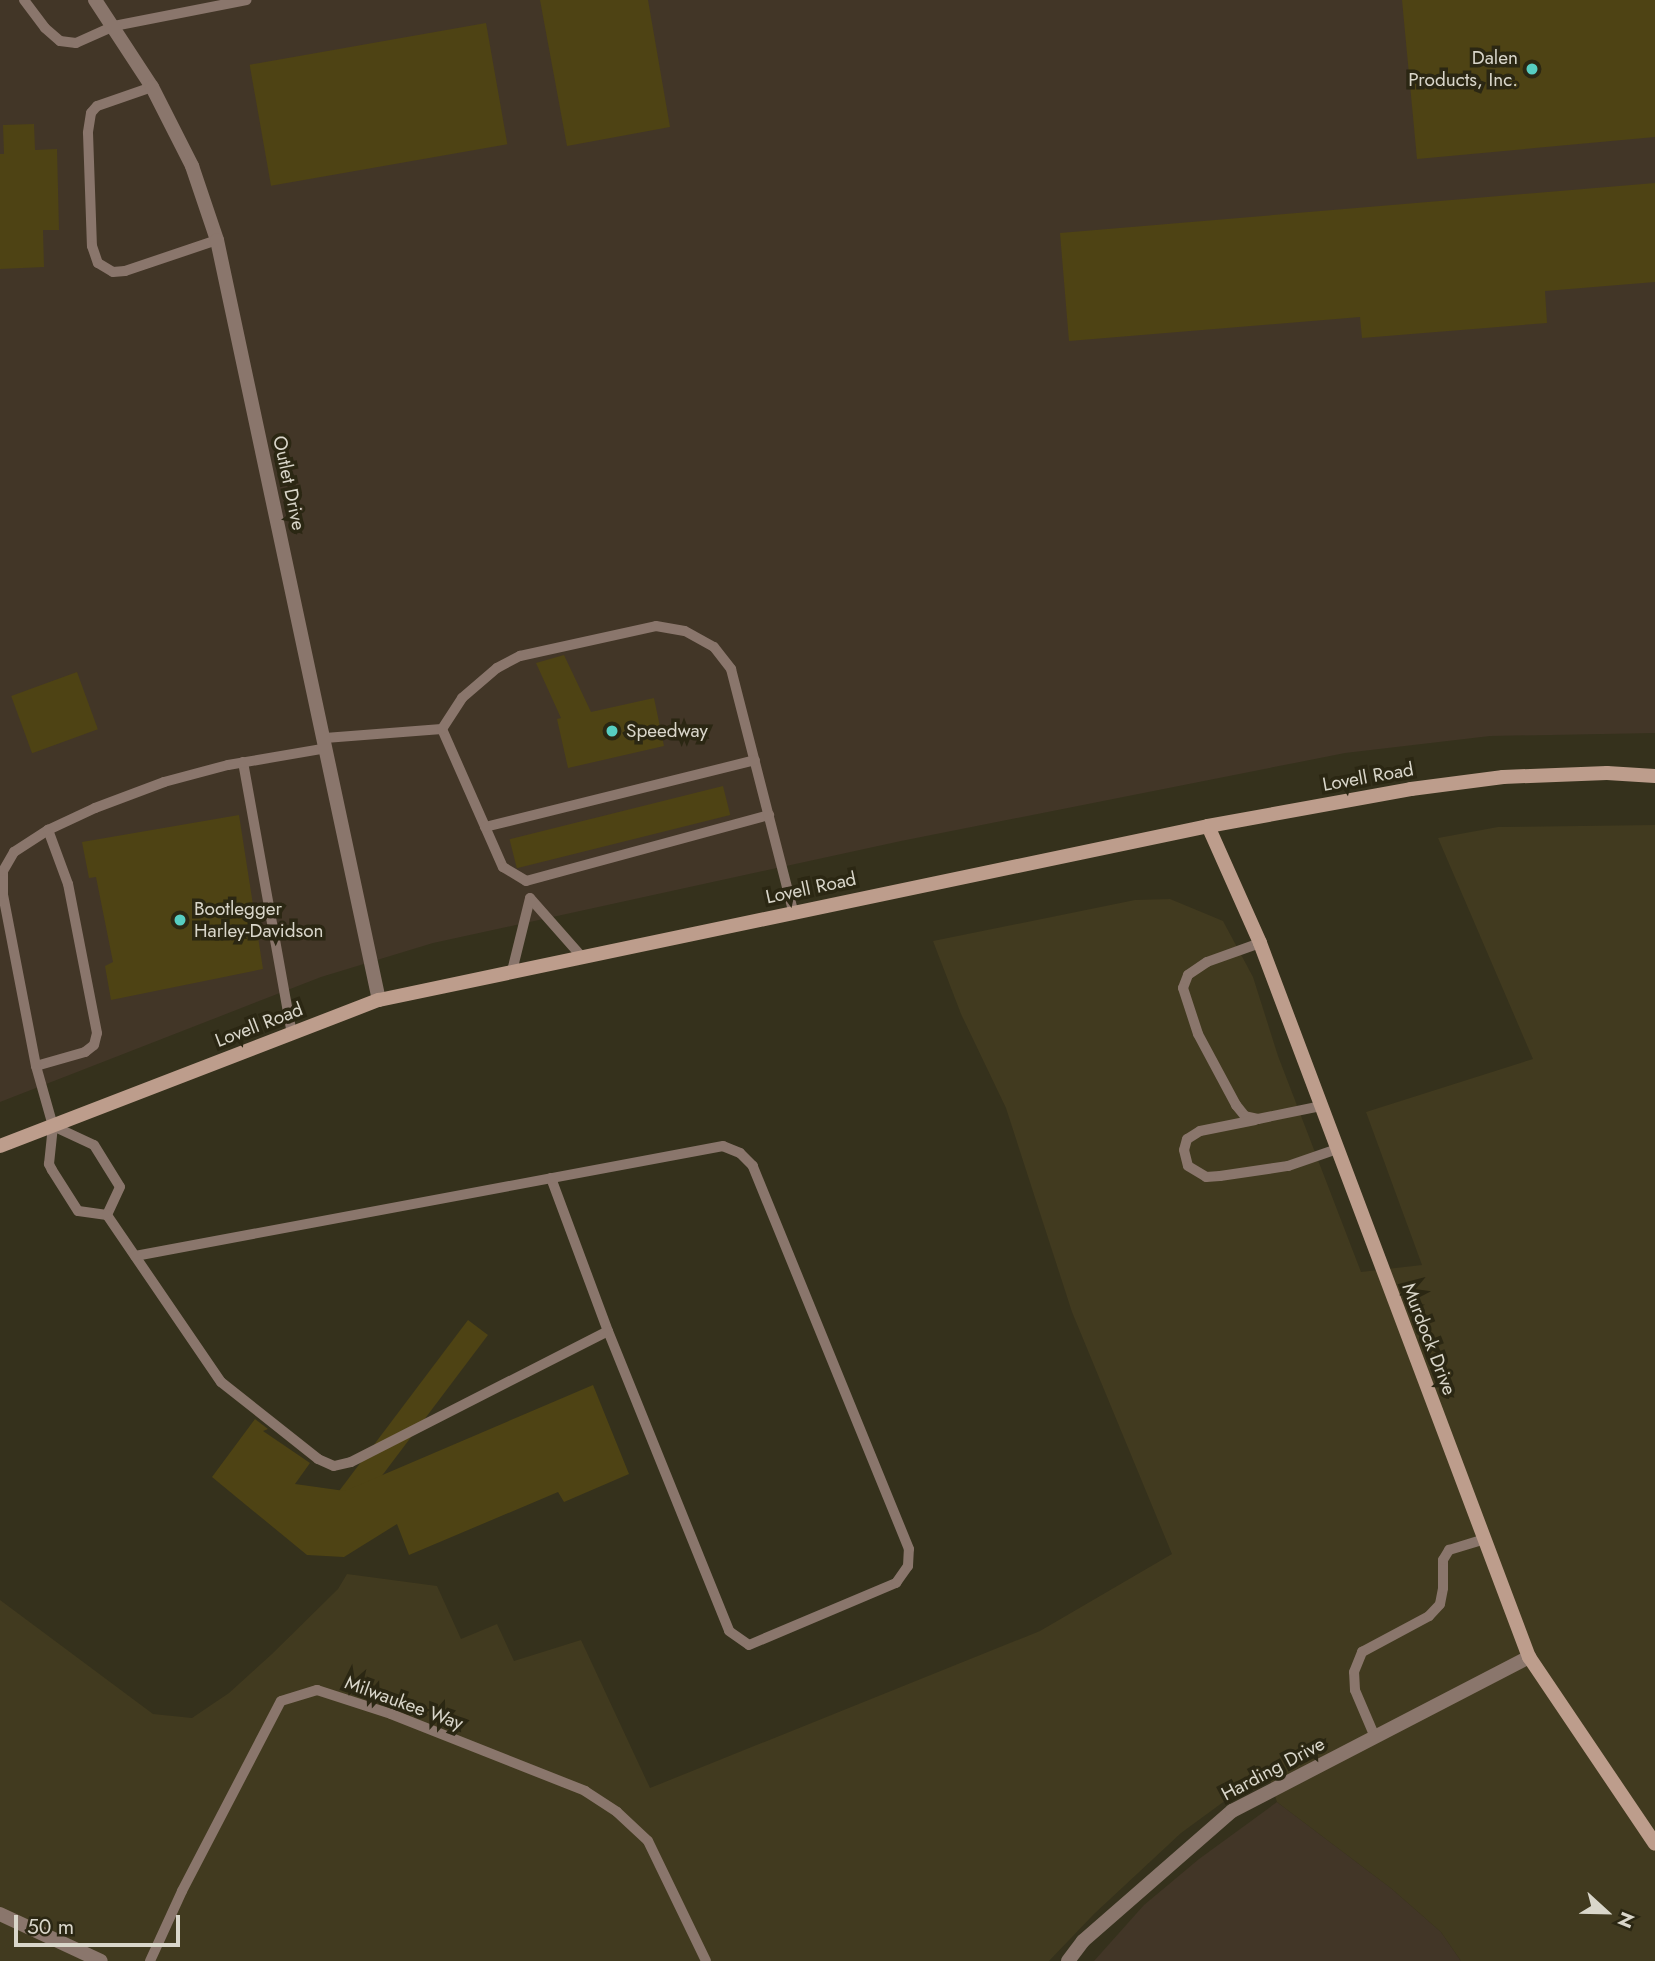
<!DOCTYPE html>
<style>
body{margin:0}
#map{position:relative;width:1655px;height:1961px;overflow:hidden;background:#35311c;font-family:Jost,sans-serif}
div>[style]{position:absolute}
.commercial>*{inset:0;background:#423627}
.built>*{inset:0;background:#413a1f}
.building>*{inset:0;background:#4e4314;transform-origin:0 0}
.service>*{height:10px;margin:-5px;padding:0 5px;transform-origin:5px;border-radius:5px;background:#8a766c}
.minor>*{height:14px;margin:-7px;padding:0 7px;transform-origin:7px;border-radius:7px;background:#8a766c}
.tertiary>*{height:14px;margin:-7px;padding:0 7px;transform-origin:7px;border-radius:7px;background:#8a766c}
.secondary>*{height:14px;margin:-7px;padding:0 7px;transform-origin:7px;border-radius:7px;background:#bd9d8c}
.dots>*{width:19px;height:19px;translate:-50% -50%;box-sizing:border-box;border:4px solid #2b2713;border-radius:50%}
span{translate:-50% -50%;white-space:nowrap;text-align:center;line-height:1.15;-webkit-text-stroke:7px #2b2713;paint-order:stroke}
.poi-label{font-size:19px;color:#d9d6ca}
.right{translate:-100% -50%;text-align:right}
.left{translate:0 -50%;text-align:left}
.street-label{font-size:19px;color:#d9d6ca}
.north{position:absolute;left:1571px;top:1877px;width:70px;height:70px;-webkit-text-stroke:5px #2b2713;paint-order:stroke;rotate:112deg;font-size:19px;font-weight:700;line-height:28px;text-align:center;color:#d9d6ca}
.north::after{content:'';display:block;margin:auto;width:24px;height:32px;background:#d9d6ca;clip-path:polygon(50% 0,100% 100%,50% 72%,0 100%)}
.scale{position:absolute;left:14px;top:1915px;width:166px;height:32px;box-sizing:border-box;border:4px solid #d9d6ca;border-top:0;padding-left:9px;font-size:21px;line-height:24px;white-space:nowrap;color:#d9d6ca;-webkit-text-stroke:5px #2b2713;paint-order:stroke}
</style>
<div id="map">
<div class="commercial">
<div style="clip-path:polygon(0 0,1655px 0,1655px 733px,1490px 736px,1345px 753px,901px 841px,433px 943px,321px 977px,0 1102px)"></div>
<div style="clip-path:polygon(1277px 1802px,1392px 1889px,1441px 1932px,1461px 1961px,1094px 1961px,1144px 1905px,1199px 1859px)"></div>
</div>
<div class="built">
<div style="clip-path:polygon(1655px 825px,1655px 1961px,1461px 1961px,1441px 1932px,1392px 1889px,1277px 1802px,1267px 1770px,1181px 1833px,1094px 1914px,1049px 1961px,0 1961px,0 1600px,153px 1714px,192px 1718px,229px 1693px,272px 1654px,338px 1589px,347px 1574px,437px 1586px,461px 1639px,497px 1624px,514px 1661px,581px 1640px,650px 1788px,1040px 1631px,1172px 1554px,1072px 1312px,1006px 1108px,961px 1014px,933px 941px,1135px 900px,1170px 899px,1223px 921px,1253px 977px,1278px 1056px,1361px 1272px,1422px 1265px,1366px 1112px,1533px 1059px,1438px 838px,1498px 827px)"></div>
</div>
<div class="building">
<div style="clip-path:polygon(540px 0,648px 0,670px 127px,567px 146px)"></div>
<div style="clip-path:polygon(1402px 0,1655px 0,1655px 137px,1417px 159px)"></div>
<div style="left:486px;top:23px;width:123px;height:240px;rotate:80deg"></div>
<div style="clip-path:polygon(34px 124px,35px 150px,57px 149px,59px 230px,43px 230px,44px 267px,0 269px,0 154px,4px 154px,3px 125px)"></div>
<div style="clip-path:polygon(1655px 183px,1655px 282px,1545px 291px,1547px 323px,1362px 338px,1360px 317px,1069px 341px,1060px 233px)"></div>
<div style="clip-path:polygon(564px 655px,591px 712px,654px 698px,664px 746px,568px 768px,557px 719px,561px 718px,536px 663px)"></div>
<div style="left:77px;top:672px;width:61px;height:70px;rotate:70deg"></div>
<div style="left:723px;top:786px;width:30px;height:220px;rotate:76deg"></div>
<div style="clip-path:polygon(239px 815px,263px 969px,111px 1000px,105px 966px,113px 962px,96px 877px,89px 878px,82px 842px)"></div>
<div style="left:468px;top:1320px;width:25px;height:221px;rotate:37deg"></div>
<div style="clip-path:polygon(593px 1385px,629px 1474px,564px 1502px,558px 1492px,409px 1555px,397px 1524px,344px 1557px,307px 1555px,212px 1477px,255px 1419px,268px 1429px,263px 1431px,310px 1463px,295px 1484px,345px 1491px)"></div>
</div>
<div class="service">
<div style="left:24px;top:0;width:35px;rotate:53deg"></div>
<div style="left:45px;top:28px;width:20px;rotate:41deg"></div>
<div style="left:60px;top:41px;width:16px;rotate:7deg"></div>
<div style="left:76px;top:43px;width:42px;rotate:-24.1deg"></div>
<div style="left:114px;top:26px;width:135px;rotate:-11.1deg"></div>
<div style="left:152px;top:87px;width:58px;rotate:160.9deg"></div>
<div style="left:97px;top:106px;width:9px;rotate:131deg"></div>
<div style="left:91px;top:113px;width:20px;rotate:99deg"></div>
<div style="left:88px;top:133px;width:113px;rotate:88deg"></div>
<div style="left:92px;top:246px;width:18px;rotate:71deg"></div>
<div style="left:98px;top:263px;width:17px;rotate:31deg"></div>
<div style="left:113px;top:272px;width:12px;rotate:-5deg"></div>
<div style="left:125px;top:271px;width:97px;rotate:-18.6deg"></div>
<div style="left:442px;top:729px;width:151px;rotate:66.2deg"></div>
<div style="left:503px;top:867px;width:27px;rotate:31deg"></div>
<div style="left:526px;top:881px;width:252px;rotate:-15.2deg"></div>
<div style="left:325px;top:738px;width:117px;rotate:-4.4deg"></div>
<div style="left:442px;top:729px;width:37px;rotate:-57deg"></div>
<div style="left:462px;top:698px;width:46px;rotate:-40.6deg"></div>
<div style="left:497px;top:668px;width:26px;rotate:-28deg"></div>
<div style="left:520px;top:656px;width:139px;rotate:-12.4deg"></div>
<div style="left:656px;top:626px;width:29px;rotate:10deg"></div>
<div style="left:685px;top:631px;width:33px;rotate:29deg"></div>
<div style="left:714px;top:647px;width:28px;rotate:52deg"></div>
<div style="left:731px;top:669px;width:250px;rotate:75.6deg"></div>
<div style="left:243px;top:762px;width:275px;rotate:79.8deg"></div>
<div style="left:485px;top:827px;width:278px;rotate:-13.9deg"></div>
<div style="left:1260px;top:943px;width:56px;rotate:160.3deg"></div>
<div style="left:1207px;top:962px;width:23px;rotate:146deg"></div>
<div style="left:1188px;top:975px;width:14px;rotate:111deg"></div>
<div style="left:1183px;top:988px;width:48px;rotate:71.9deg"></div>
<div style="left:1198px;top:1034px;width:81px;rotate:61.8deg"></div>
<div style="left:1236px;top:1105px;width:14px;rotate:51deg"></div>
<div style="left:1245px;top:1116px;width:13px;rotate:13deg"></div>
<div style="left:1258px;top:1119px;width:64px;rotate:-11.7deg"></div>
<div style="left:512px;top:971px;width:75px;rotate:-76.1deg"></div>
<div style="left:530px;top:898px;width:79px;rotate:48.6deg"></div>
<div style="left:36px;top:1066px;width:51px;rotate:-15.9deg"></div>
<div style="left:85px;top:1052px;width:11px;rotate:-38deg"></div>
<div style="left:94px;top:1045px;width:12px;rotate:-76deg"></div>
<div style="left:97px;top:1033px;width:152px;rotate:-101deg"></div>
<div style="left:68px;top:884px;width:58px;rotate:-110.3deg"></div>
<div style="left:1255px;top:1120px;width:56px;rotate:168.7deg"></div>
<div style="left:1200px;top:1131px;width:15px;rotate:148deg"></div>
<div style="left:1187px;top:1139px;width:11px;rotate:105deg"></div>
<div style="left:1184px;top:1150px;width:16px;rotate:76deg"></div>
<div style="left:1188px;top:1166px;width:21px;rotate:31deg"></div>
<div style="left:1206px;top:1177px;width:14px;rotate:-4deg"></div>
<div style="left:1220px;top:1176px;width:69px;rotate:-8.4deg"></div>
<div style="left:1288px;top:1166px;width:52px;rotate:-19.1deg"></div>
<div style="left:53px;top:1126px;width:62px;rotate:-105.8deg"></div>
<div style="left:36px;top:1066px;width:175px;rotate:-100.9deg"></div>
<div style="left:3px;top:894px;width:23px;rotate:-90deg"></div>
<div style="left:3px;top:871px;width:22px;rotate:-60deg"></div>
<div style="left:14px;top:852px;width:40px;rotate:-32.9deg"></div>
<div style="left:48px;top:830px;width:52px;rotate:-25.1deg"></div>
<div style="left:95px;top:808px;width:74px;rotate:-20.6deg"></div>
<div style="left:164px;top:782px;width:66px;rotate:-14.9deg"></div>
<div style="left:228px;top:765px;width:100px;rotate:-9.7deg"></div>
<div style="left:53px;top:1126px;width:45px;rotate:24.9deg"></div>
<div style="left:94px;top:1145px;width:49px;rotate:58.2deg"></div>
<div style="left:120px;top:1187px;width:31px;rotate:115deg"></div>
<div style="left:107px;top:1215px;width:29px;rotate:-172deg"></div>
<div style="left:78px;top:1211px;width:49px;rotate:-122.4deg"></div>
<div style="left:52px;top:1170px;width:7px;rotate:-117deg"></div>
<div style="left:49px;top:1164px;width:38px;rotate:-84deg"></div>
<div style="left:551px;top:1178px;width:163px;rotate:69.6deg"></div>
<div style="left:107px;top:1215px;width:202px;rotate:55.7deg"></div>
<div style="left:221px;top:1382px;width:124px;rotate:38.4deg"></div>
<div style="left:318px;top:1459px;width:17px;rotate:24deg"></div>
<div style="left:334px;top:1466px;width:17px;rotate:-13deg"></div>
<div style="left:351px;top:1462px;width:288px;rotate:-27deg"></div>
<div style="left:608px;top:1331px;width:323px;rotate:68deg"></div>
<div style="left:729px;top:1631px;width:24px;rotate:35deg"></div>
<div style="left:749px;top:1645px;width:160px;rotate:-22.9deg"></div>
<div style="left:896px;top:1583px;width:21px;rotate:-55deg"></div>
<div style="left:908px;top:1566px;width:17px;rotate:-87deg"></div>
<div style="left:909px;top:1549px;width:414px;rotate:-112.2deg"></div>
<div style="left:753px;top:1166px;width:18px;rotate:-135deg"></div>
<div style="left:740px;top:1153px;width:18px;rotate:-158deg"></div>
<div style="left:723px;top:1146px;width:598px;rotate:169.4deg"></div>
<div style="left:1375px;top:1737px;width:51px;rotate:-113.1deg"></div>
<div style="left:1355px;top:1690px;width:18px;rotate:-93deg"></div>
<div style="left:1354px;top:1672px;width:22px;rotate:-68deg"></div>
<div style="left:1362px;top:1652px;width:76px;rotate:-28.2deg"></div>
<div style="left:1429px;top:1616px;width:16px;rotate:-47deg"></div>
<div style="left:1440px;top:1604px;width:16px;rotate:-79deg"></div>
<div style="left:1443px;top:1588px;width:28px;rotate:-90deg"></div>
<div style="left:1443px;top:1560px;width:12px;rotate:-59deg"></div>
<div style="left:1449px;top:1550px;width:38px;rotate:-17deg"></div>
<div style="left:150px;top:1961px;width:77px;rotate:-65.4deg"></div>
<div style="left:182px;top:1891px;width:214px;rotate:-62.5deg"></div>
<div style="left:281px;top:1701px;width:38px;rotate:-17deg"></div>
<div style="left:317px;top:1690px;width:78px;rotate:18deg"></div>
<div style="left:391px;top:1714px;width:209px;rotate:21.6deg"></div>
<div style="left:585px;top:1791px;width:38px;rotate:33deg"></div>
<div style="left:617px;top:1812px;width:42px;rotate:43.1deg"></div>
<div style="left:648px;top:1841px;width:133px;rotate:64.2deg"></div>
</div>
<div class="minor">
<div style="left:0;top:1914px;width:111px;rotate:25deg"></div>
<div style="left:1068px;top:1961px;width:25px;rotate:-53deg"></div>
<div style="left:1083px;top:1941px;width:198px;rotate:-41.1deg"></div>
<div style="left:1232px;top:1811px;width:335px;rotate:-27.4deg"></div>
</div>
<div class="tertiary">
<div style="left:95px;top:0;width:104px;rotate:56.8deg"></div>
<div style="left:152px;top:87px;width:89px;rotate:63.1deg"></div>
<div style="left:192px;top:166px;width:78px;rotate:71.3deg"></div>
<div style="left:217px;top:240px;width:777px;rotate:77.97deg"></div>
</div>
<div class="secondary">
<div style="left:1208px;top:826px;width:128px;rotate:66deg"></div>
<div style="left:1260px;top:943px;width:763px;rotate:69.36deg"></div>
<div style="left:1529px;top:1657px;width:225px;rotate:56deg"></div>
<div style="left:0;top:1146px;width:406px;rotate:-21.1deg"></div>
<div style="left:379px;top:1000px;width:847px;rotate:-11.85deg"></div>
<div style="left:1208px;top:826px;width:206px;rotate:-10.3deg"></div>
<div style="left:1411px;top:789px;width:93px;rotate:-7.4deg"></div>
<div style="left:1503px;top:777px;width:104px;rotate:-2.2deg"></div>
<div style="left:1607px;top:773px;width:48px;rotate:3.6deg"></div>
</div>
<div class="dots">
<div style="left:1532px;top:69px;background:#57cec2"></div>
<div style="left:612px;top:731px;background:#57cec2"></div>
<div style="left:180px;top:920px;background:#57cec2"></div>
</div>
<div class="poi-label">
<span class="right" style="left:1518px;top:69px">Dalen<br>Products, Inc.</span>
<span class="left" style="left:626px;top:731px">Speedway</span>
<span class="left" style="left:194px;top:920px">Bootlegger<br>Harley-Davidson</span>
</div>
<div class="street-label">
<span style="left:289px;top:483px;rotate:78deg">Outlet Drive</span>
<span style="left:1368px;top:777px;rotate:-10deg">Lovell Road</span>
<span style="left:811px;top:888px;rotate:-12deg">Lovell Road</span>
<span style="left:259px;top:1025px;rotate:-21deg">Lovell Road</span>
<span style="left:1429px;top:1339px;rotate:69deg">Murdock Drive</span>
<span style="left:404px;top:1703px;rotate:20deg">Milwaukee Way</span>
<span style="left:1273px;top:1769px;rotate:-28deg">Harding Drive</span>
</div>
<div class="north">N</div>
<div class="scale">50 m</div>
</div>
